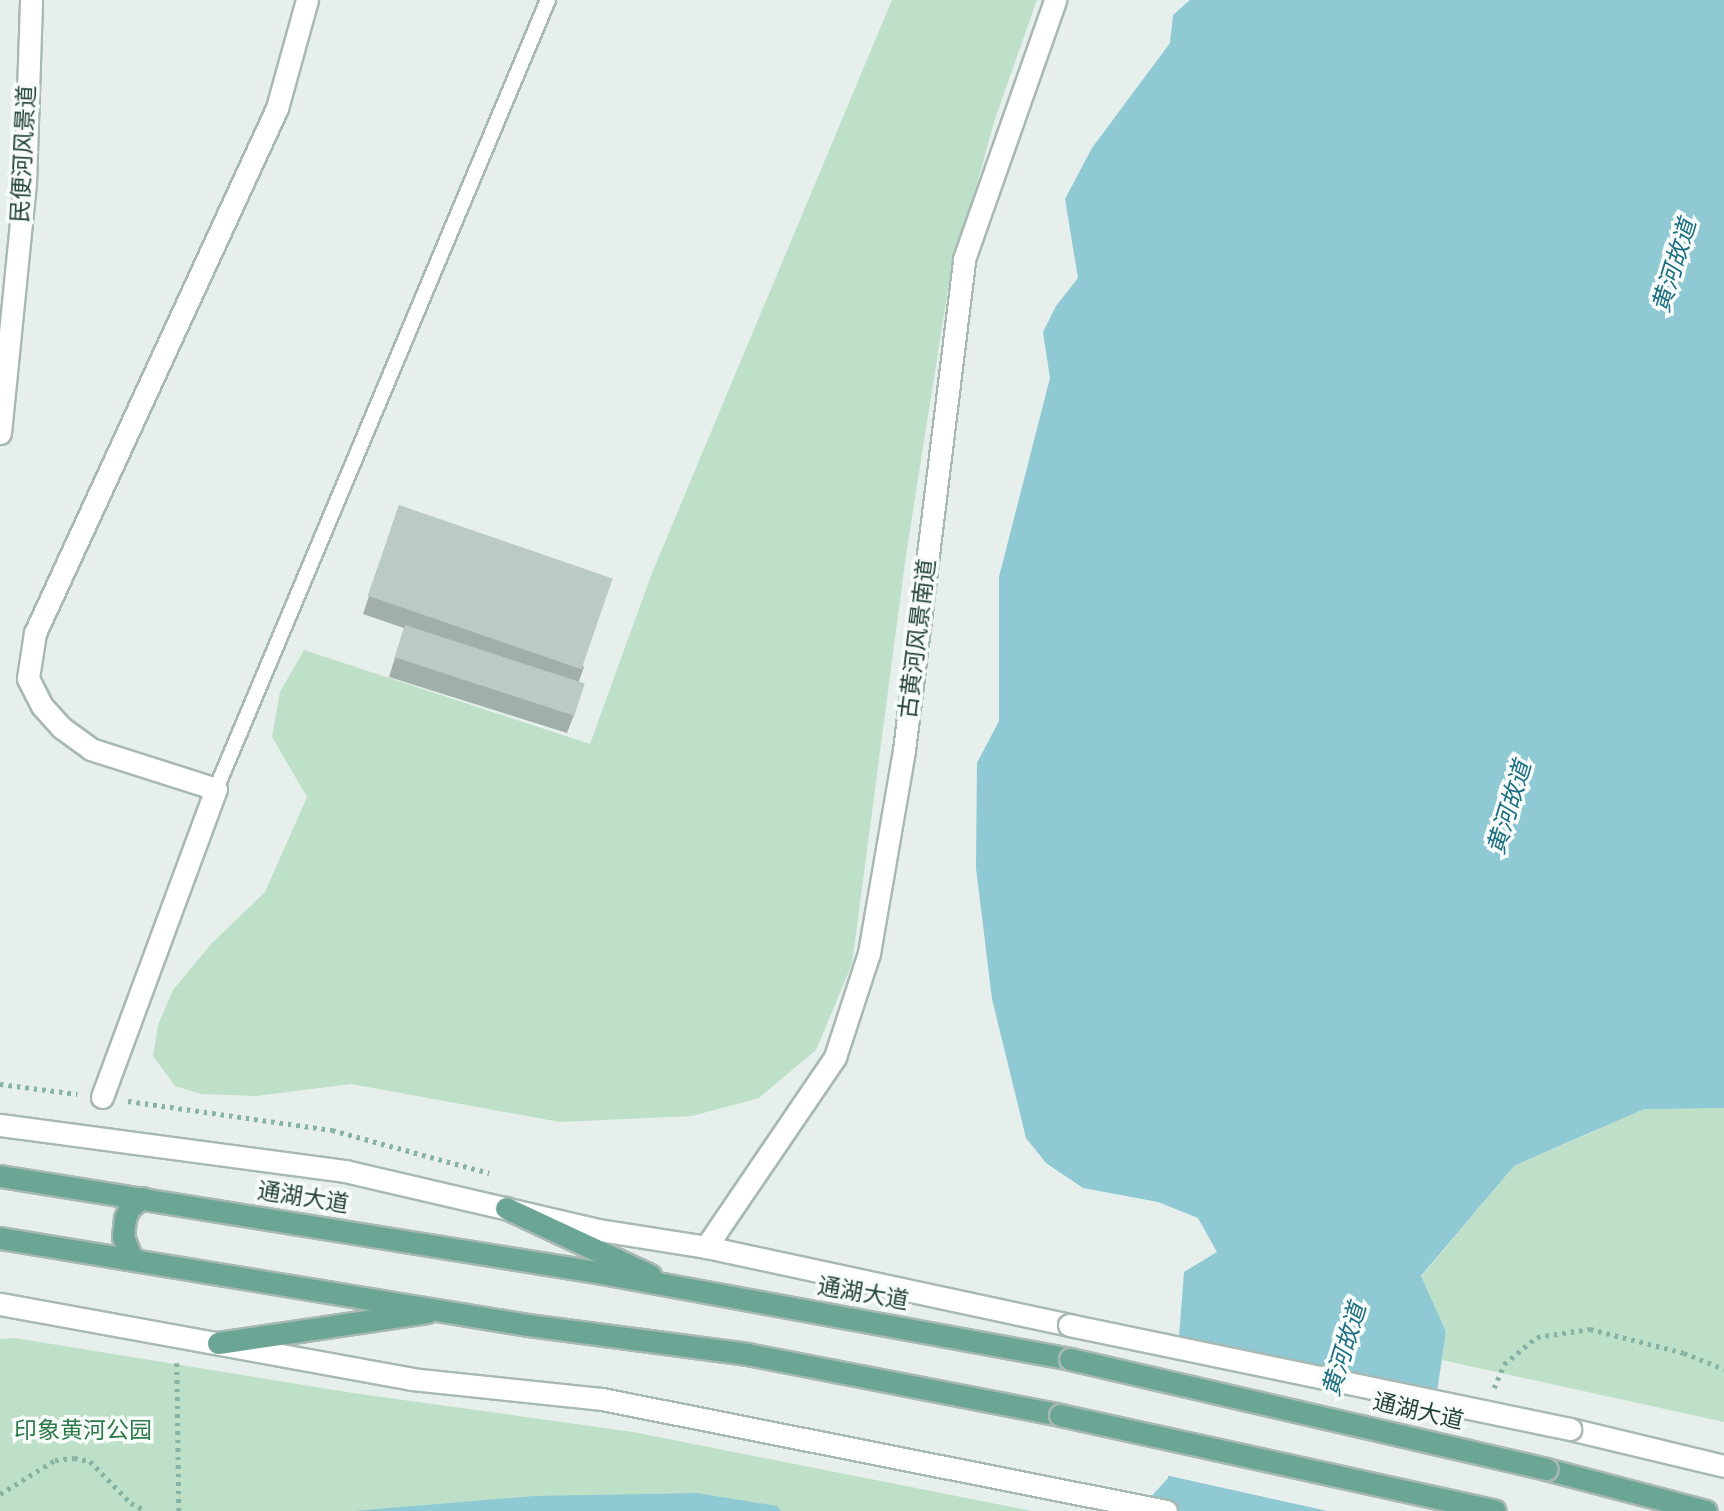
<!DOCTYPE html>
<meta charset="utf-8">
<style>
body{margin:0}
#map{position:relative;width:1724px;height:1511px;overflow:hidden;background:#e6efeb;font-family:"Work Sans","Noto Sans SC",sans-serif}
div>[style]{position:absolute}
.green>*{inset:0;background:#bfe0c8}
.water>*{inset:0;background:#8ec9d4}
.pier>*{inset:0;background:#e6efeb}
.path>*{height:4.5px;margin-top:-2.25px;transform-origin:0;background:repeating-linear-gradient(90deg,#86b3a5 0 3.5px,transparent 0 8.5px)}
.roads{filter:drop-shadow(2px 0 #a8b8b2) drop-shadow(-2px 0 #a8b8b2) drop-shadow(0 2px #a8b8b2) drop-shadow(0 -2px #a8b8b2)}
.lane>*{height:14px;margin:-7px;padding:0 7px;transform-origin:7px;border-radius:7px;background:#fff}
.street>*{height:21px;margin:-10.5px;padding:0 10.5px;transform-origin:10.5px;border-radius:10.5px;background:#fff}
.primary>*{height:21px;margin:-10.5px;padding:0 10.5px;transform-origin:10.5px;border-radius:10.5px;background:#6aa596}
.bridges{filter:drop-shadow(2px 0 #a8b8b2) drop-shadow(-2px 0 #a8b8b2) drop-shadow(0 2px #a8b8b2) drop-shadow(0 -2px #a8b8b2)}
.street-bridge>*{height:21px;margin:-10.5px;padding:0 10.5px;transform-origin:10.5px;border-radius:10.5px;background:#fff}
.primary-bridge>*{height:21px;margin:-10.5px;padding:0 10.5px;transform-origin:10.5px;border-radius:10.5px;background:#6aa596}
.wall>*{inset:0;background:#a1aea9}
.building>*{inset:0;background:#bbcac4;transform-origin:0 0}
span{translate:-50% -50%;white-space:nowrap;text-align:center;line-height:1.15;-webkit-text-stroke:7px #f7fbf9;paint-order:stroke}
.street-label{font-size:23px;color:#24423a}
.park-label{font-size:23px;color:#2d7a4b}
.water-label{font-size:24px;color:#1c6f80;font-style:italic}
</style>
<div id="map">
<div class="green">
<div style="clip-path:polygon(892px 0,1037px 0,995px 119px,948px 289px,906px 555px,852px 964px,816px 1050px,759px 1098px,692px 1116px,560px 1122px,351px 1084px,256px 1096px,201px 1094px,175px 1086px,153px 1056px,158px 1025px,173px 990px,211px 944px,265px 892px,307px 797px,272px 737px,280px 692px,304px 650px,590px 744px,652px 573px)"></div>
<div style="clip-path:polygon(1724px 849px,1724px 1422px,1442px 1360px,1446px 1332px,1421px 1277px,1514px 1166px,1595px 1131px)"></div>
<div style="clip-path:polygon(15px 1338px,353px 1393px,633px 1432px,1032px 1511px,0 1511px,0 1339px)"></div>
</div>
<div class="water">
<div style="clip-path:polygon(1190px 0,1724px 0,1724px 1108px,1644px 1109px,1514px 1166px,1421px 1276px,1446px 1332px,1419px 1511px,1138px 1511px,1168px 1478px,1184px 1272px,1217px 1252px,1198px 1218px,1158px 1202px,1083px 1188px,1046px 1163px,1026px 1138px,992px 999px,976px 868px,977px 763px,999px 721px,999px 577px,1050px 378px,1043px 332px,1056px 306px,1078px 278px,1065px 199px,1092px 148px,1170px 43px,1173px 15px)"></div>
<div style="clip-path:polygon(697px 1493px,777px 1506px,781px 1511px,354px 1511px,534px 1496px)"></div>
</div>
<div class="pier">
<div style="clip-path:polygon(1177px 1340px,1440px 1396px,1423px 1511px,1327px 1511px,1165px 1475px)"></div>
</div>
<div class="path">
<div style="left:0;top:1084px;width:78px;rotate:7.4deg"></div>
<div style="left:128px;top:1101px;width:206px;rotate:8.1deg"></div>
<div style="left:332px;top:1130px;width:163px;rotate:15.3deg"></div>
<div style="left:177px;top:1363px;width:148px;rotate:89.2deg"></div>
<div style="left:1494px;top:1388px;width:26px;rotate:-67deg"></div>
<div style="left:1504px;top:1364px;width:43px;rotate:-39.3deg"></div>
<div style="left:1537px;top:1337px;width:54px;rotate:-8.6deg"></div>
<div style="left:1590px;top:1329px;width:97px;rotate:14.3deg"></div>
<div style="left:1684px;top:1353px;width:43px;rotate:21.8deg"></div>
<div style="left:0;top:1494px;width:65px;rotate:-31.7deg"></div>
<div style="left:55px;top:1460px;width:19px;rotate:-6deg"></div>
<div style="left:74px;top:1458px;width:16px;rotate:11deg"></div>
<div style="left:90px;top:1461px;width:59px;rotate:45.7deg"></div>
<div style="left:131px;top:1503px;width:17px;rotate:28deg"></div>
</div>
<div class="roads">
<div class="lane">
<div style="left:216px;top:789px;width:856px;rotate:-67.18deg"></div>
</div>
<div class="street">
<div style="left:0;top:433px;width:251px;rotate:-84.3deg"></div>
<div style="left:25px;top:183px;width:183px;rotate:-88.1deg"></div>
<div style="left:102px;top:1097px;width:328px;rotate:-69.7deg"></div>
<div style="left:216px;top:789px;width:131px;rotate:-162.3deg"></div>
<div style="left:91px;top:749px;width:37px;rotate:-144deg"></div>
<div style="left:61px;top:727px;width:28px;rotate:-132deg"></div>
<div style="left:42px;top:706px;width:31px;rotate:-117deg"></div>
<div style="left:28px;top:678px;width:46px;rotate:-81.2deg"></div>
<div style="left:35px;top:633px;width:578px;rotate:-65.25deg"></div>
<div style="left:277px;top:108px;width:112px;rotate:-74.5deg"></div>
<div style="left:0;top:1125px;width:348px;rotate:7.6deg"></div>
<div style="left:345px;top:1171px;width:261px;rotate:13.1deg"></div>
<div style="left:599px;top:1230px;width:108px;rotate:9deg"></div>
<div style="left:706px;top:1247px;width:371px;rotate:12.1deg"></div>
<div style="left:706px;top:1247px;width:230px;rotate:-55.8deg"></div>
<div style="left:835px;top:1057px;width:109px;rotate:-71.9deg"></div>
<div style="left:869px;top:953px;width:206px;rotate:-80.2deg"></div>
<div style="left:904px;top:750px;width:495px;rotate:-83deg"></div>
<div style="left:964px;top:259px;width:275px;rotate:-70.6deg"></div>
<div style="left:0;top:1304px;width:418px;rotate:10.3deg"></div>
<div style="left:411px;top:1379px;width:192px;rotate:6deg"></div>
<div style="left:602px;top:1399px;width:575px;rotate:11.23deg"></div>
<div style="left:1570px;top:1429px;width:158px;rotate:13.5deg"></div>
</div>
<div class="primary">
<div style="left:0;top:1176px;width:605px;rotate:9.14deg"></div>
<div style="left:597px;top:1272px;width:481px;rotate:10.4deg"></div>
<div style="left:506px;top:1208px;width:159px;rotate:25deg"></div>
<div style="left:0;top:1238px;width:535px;rotate:9.36deg"></div>
<div style="left:528px;top:1325px;width:221px;rotate:7.5deg"></div>
<div style="left:747px;top:1354px;width:319px;rotate:11deg"></div>
<div style="left:132px;top:1259px;width:24px;rotate:-112deg"></div>
<div style="left:123px;top:1237px;width:19px;rotate:-84deg"></div>
<div style="left:125px;top:1218px;width:12px;rotate:-66deg"></div>
<div style="left:130px;top:1207px;width:15px;rotate:-37deg"></div>
<div style="left:218px;top:1343px;width:211px;rotate:-8.4deg"></div>
<div style="left:1546px;top:1469px;width:165px;rotate:14.7deg"></div>
</div>
</div>
<div class="bridges">
<div class="street-bridge">
<div style="left:1069px;top:1325px;width:512px;rotate:11.73deg"></div>
</div>
<div class="primary-bridge">
<div style="left:1070px;top:1359px;width:489px;rotate:13deg"></div>
<div style="left:1060px;top:1415px;width:445px;rotate:12.4deg"></div>
</div>
</div>
<div class="wall">
<div style="clip-path:polygon(399px 505px,584px 667px,579px 681px,574px 715px,567px 733px,389px 677px,404px 628px,363px 614px)"></div>
</div>
<div class="building">
<div style="left:399px;top:505px;width:226px;height:96px;rotate:19deg"></div>
<div style="left:405px;top:625px;width:189px;height:34px;rotate:18deg"></div>
</div>
<div class="street-label">
<span style="left:24px;top:154px;rotate:-87deg">民便河风景道</span>
<span style="left:918px;top:639px;rotate:-83deg">古黄河风景南道</span>
<span style="left:303px;top:1198px;rotate:9deg">通湖大道</span>
<span style="left:863px;top:1294px;rotate:10deg">通湖大道</span>
<span style="left:1418px;top:1412px;rotate:13deg">通湖大道</span>
</div>
<div class="park-label">
<span style="left:83px;top:1431px">印象黄河公园</span>
</div>
<div class="water-label">
<span style="left:1675px;top:266px;rotate:-73deg">黄河故道</span>
<span style="left:1510px;top:808px;rotate:-73deg">黄河故道</span>
<span style="left:1345px;top:1350px;rotate:-73deg">黄河故道</span>
</div>
</div>
